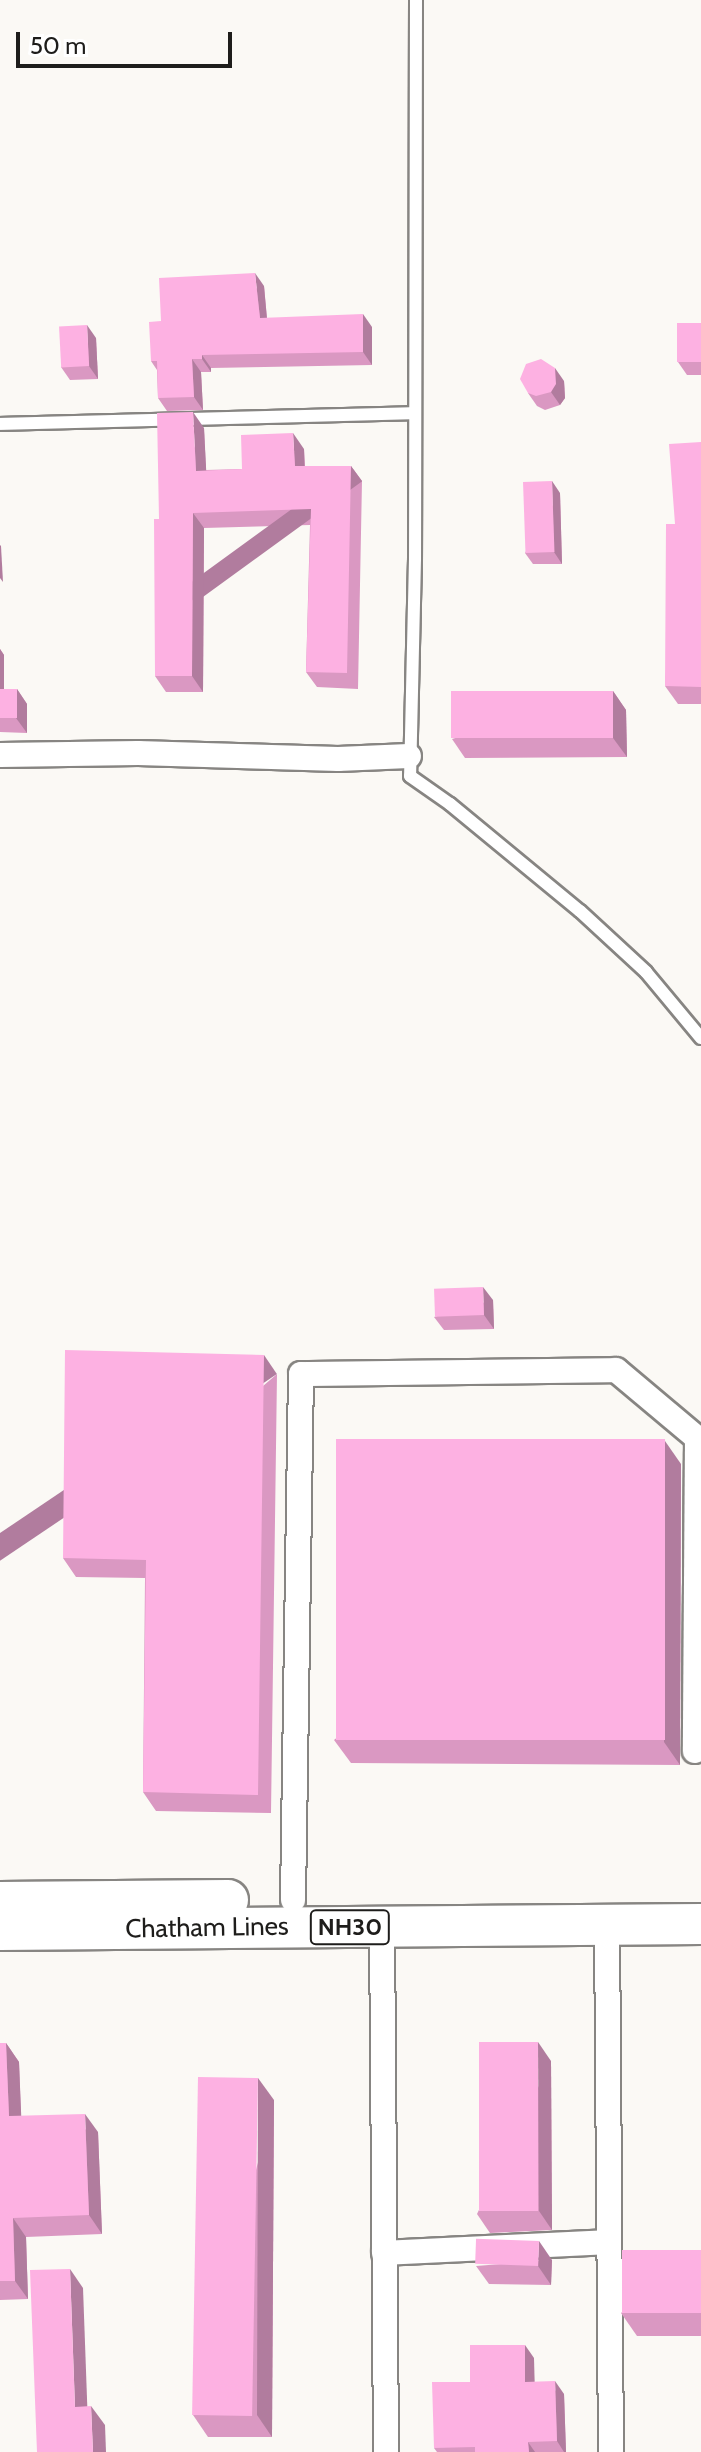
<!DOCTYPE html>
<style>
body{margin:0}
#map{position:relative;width:701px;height:2452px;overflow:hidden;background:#fbf9f5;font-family:Cabin,sans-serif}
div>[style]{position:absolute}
.roads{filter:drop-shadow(2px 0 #878582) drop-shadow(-2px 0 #878582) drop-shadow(0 2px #878582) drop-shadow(0 -2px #878582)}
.service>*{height:12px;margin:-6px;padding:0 6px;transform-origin:6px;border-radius:6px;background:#fff}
.minor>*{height:24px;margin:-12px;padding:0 12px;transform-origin:12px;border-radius:12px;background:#fff}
.trunk>*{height:40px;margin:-20px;padding:0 20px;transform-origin:20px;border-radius:20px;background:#fff}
.wall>*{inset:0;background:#da98c2}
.shaded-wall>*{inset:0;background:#b17c9e;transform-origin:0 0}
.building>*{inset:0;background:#fdb1e2;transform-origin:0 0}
span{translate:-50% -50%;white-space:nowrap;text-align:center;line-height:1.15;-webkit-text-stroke:7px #fff;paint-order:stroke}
.shield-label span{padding:2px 6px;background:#fff;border:2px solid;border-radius:6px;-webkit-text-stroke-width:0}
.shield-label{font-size:24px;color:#1e1d1b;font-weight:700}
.street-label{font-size:26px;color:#1e1d1b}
.scale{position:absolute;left:16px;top:32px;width:216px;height:36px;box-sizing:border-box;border:4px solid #1e1d1b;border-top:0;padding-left:10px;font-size:24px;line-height:28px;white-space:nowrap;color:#1e1d1b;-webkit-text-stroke:6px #fff;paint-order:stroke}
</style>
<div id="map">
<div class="roads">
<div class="service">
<div style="left:416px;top:0;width:559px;rotate:90.1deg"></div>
<div style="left:415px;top:559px;width:217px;rotate:91.3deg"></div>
<div style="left:410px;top:776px;width:49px;rotate:35deg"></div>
<div style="left:450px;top:804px;width:168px;rotate:39.5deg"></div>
<div style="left:580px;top:911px;width:90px;rotate:42.7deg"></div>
<div style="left:646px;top:972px;width:86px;rotate:50.2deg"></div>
<div style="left:0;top:424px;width:414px;rotate:-1.5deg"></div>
</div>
<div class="minor">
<div style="left:0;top:755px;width:138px;rotate:-0.8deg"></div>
<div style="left:138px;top:753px;width:200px;rotate:1.7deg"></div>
<div style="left:338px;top:759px;width:71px;rotate:-2.4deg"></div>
<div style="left:293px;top:1900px;width:526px;rotate:-89.13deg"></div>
<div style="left:301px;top:1374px;width:315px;rotate:-0.7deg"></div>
<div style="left:616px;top:1370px;width:106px;rotate:40deg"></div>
<div style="left:697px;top:1438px;width:313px;rotate:90.4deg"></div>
<div style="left:607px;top:1924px;width:528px;rotate:89.57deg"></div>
<div style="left:382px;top:1927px;width:525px;rotate:89.56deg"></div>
<div style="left:384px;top:2253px;width:225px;rotate:-2.8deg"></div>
</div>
<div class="trunk">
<div style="left:0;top:1902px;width:228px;rotate:-0.5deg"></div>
<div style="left:0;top:1930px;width:701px;rotate:-0.49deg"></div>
</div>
</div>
<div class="wall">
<div style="clip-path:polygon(264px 286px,267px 318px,372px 327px,372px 365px,211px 368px,211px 372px,201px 372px,203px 410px,167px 411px,158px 398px,157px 370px,151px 361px,161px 321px)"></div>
<div style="clip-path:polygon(701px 323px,701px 375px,687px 375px,678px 362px)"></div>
<div style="clip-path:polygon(96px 338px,98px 379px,70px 380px,61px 367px)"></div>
<div style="clip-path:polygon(564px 381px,565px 398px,560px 405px,545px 410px,537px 406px,528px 393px)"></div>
<div style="clip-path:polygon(204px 428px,206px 470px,242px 469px,304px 449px,305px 466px,351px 466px,362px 481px,358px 689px,317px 687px,306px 672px,310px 525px,204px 528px,203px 692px,166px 692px,155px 676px,159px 519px)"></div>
<div style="clip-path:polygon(701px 442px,701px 704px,678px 704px,665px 686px,675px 524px)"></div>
<div style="clip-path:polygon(560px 493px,562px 564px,533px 564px,525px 553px)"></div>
<div style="clip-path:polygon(0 649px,4px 655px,4px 689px,17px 689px,27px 704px,27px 733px,0 732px)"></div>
<div style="clip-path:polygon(613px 691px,626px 710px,627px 757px,465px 758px,452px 739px)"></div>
<div style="clip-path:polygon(493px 1300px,494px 1329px,444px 1330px,434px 1317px)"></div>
<div style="clip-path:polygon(277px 1374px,271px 1813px,156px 1811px,143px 1792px,145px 1578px,76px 1577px,63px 1558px)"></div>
<div style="clip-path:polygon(681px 1464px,680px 1765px,351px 1763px,334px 1740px)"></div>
<div style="clip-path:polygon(0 2043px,6px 2043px,19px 2062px,21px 2116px,98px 2132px,102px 2234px,26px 2237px,28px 2299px,0 2300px)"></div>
<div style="clip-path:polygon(551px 2061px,552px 2230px,490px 2233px,477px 2214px)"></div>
<div style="clip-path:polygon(274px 2100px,272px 2437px,208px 2437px,193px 2415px)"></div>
<div style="clip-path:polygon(701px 2250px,701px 2336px,637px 2336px,621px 2313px)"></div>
<div style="clip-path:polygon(552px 2260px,551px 2285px,489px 2284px,476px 2266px)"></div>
<div style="clip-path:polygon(534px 2358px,534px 2382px,564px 2394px,566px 2452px,437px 2452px,434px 2448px,470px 2382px)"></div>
</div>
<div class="shaded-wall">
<div style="clip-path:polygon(255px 273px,264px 286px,268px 331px,260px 318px)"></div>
<div style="clip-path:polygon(363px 314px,372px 327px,372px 365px,363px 352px)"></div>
<div style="clip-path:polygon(87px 325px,96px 338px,98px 379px,89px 366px)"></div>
<div style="clip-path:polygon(202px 355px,211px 368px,211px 372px,202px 359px)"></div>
<div style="clip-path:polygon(192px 359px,201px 372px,203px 410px,194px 397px)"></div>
<div style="clip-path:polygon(555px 368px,564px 381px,565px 398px,560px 405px,551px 392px)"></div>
<div style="clip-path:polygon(193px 412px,204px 428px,207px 486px,196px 471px)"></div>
<div style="clip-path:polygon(293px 433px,304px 449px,305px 481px,295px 466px)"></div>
<div style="left:351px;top:466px;width:19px;height:207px;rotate:54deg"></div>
<div style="clip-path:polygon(552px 481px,560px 493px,562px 564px,554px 552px)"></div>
<div style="clip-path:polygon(193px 513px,204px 528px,203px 692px,192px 676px)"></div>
<div style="clip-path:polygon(0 545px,1px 546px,3px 582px,0 578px)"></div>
<div style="clip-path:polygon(0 649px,4px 655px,4px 703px,0 698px)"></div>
<div style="clip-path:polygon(17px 689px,27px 704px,27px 733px,16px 718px)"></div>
<div style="clip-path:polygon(613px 691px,626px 710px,627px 757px,613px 738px)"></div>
<div style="clip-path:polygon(483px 1287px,493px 1300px,494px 1329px,484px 1315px)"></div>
<div style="left:264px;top:1355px;width:23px;height:440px;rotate:56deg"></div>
<div style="clip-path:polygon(665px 1441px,681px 1464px,680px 1765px,664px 1742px)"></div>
<div style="clip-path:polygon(538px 2042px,551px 2061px,552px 2230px,539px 2211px)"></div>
<div style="clip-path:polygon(6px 2043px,19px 2062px,22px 2135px,9px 2116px)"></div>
<div style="clip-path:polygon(258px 2078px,274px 2100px,272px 2437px,257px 2415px)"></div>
<div style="clip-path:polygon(85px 2114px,98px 2132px,102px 2234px,89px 2215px)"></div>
<div style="clip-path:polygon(13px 2218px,26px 2237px,28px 2299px,15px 2281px)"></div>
<div style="clip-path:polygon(539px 2241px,552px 2260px,551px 2285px,538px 2266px)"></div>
<div style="clip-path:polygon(70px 2269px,83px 2288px,88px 2426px,75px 2407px)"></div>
<div style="clip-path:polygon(525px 2345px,534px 2358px,535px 2395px,525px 2382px)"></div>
<div style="clip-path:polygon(555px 2381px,564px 2394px,566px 2452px,564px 2452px,557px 2441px)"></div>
<div style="clip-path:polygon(91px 2406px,105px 2425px,106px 2452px,93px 2452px)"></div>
<div style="clip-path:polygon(528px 2442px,535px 2452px,529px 2452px)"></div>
</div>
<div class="building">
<div style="clip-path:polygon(255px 273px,260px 318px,363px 314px,363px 352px,202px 355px,202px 359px,192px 359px,194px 397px,158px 398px,157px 361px,151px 361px,149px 322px,161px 321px,159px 278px)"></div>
<div style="left:677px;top:323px;width:24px;height:39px"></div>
<div style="left:87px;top:325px;width:41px;height:28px;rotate:87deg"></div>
<div style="clip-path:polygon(541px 359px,555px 368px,556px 384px,551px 392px,536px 396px,528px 393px,520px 379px,526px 364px)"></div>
<div style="clip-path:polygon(193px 412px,196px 471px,242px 469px,241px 435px,293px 433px,295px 466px,351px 466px,347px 673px,306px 672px,311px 509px,193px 513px,192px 676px,155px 676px,154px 519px,159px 519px,157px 413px)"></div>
<div style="clip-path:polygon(701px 442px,701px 687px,665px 686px,666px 524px,675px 524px,669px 444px)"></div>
<div style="left:552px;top:481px;width:71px;height:29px;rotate:88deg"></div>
<div style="left:0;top:689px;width:17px;height:29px"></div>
<div style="left:613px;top:691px;width:47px;height:162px;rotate:90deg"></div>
<div style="left:483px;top:1287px;width:28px;height:49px;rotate:88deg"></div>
<div style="clip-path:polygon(65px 1350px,264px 1355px,258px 1795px,143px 1792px,146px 1560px,63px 1558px)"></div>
<div style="left:336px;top:1439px;width:329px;height:301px"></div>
<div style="left:538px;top:2042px;width:169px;height:59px;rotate:90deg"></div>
<div style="clip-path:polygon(0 2043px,6px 2043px,9px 2116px,85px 2114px,89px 2215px,13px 2218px,15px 2281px,0 2281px)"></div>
<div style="left:198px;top:2077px;width:60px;height:338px;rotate:1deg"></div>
<div style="left:539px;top:2241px;width:25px;height:63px;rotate:92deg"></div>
<div style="left:622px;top:2250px;width:79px;height:63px"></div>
<div style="clip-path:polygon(70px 2269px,75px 2407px,91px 2406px,93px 2452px,37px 2452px,30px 2270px)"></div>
<div style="clip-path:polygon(470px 2345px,525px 2345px,525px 2382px,555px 2381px,557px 2441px,528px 2442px,529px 2452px,475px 2452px,475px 2447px,434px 2448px,432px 2382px,470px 2382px)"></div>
</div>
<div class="shield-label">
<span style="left:350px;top:1927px">NH30</span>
</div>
<div class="street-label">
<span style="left:207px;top:1928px;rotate:-1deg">Chatham Lines</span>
</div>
<div class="scale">50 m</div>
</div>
